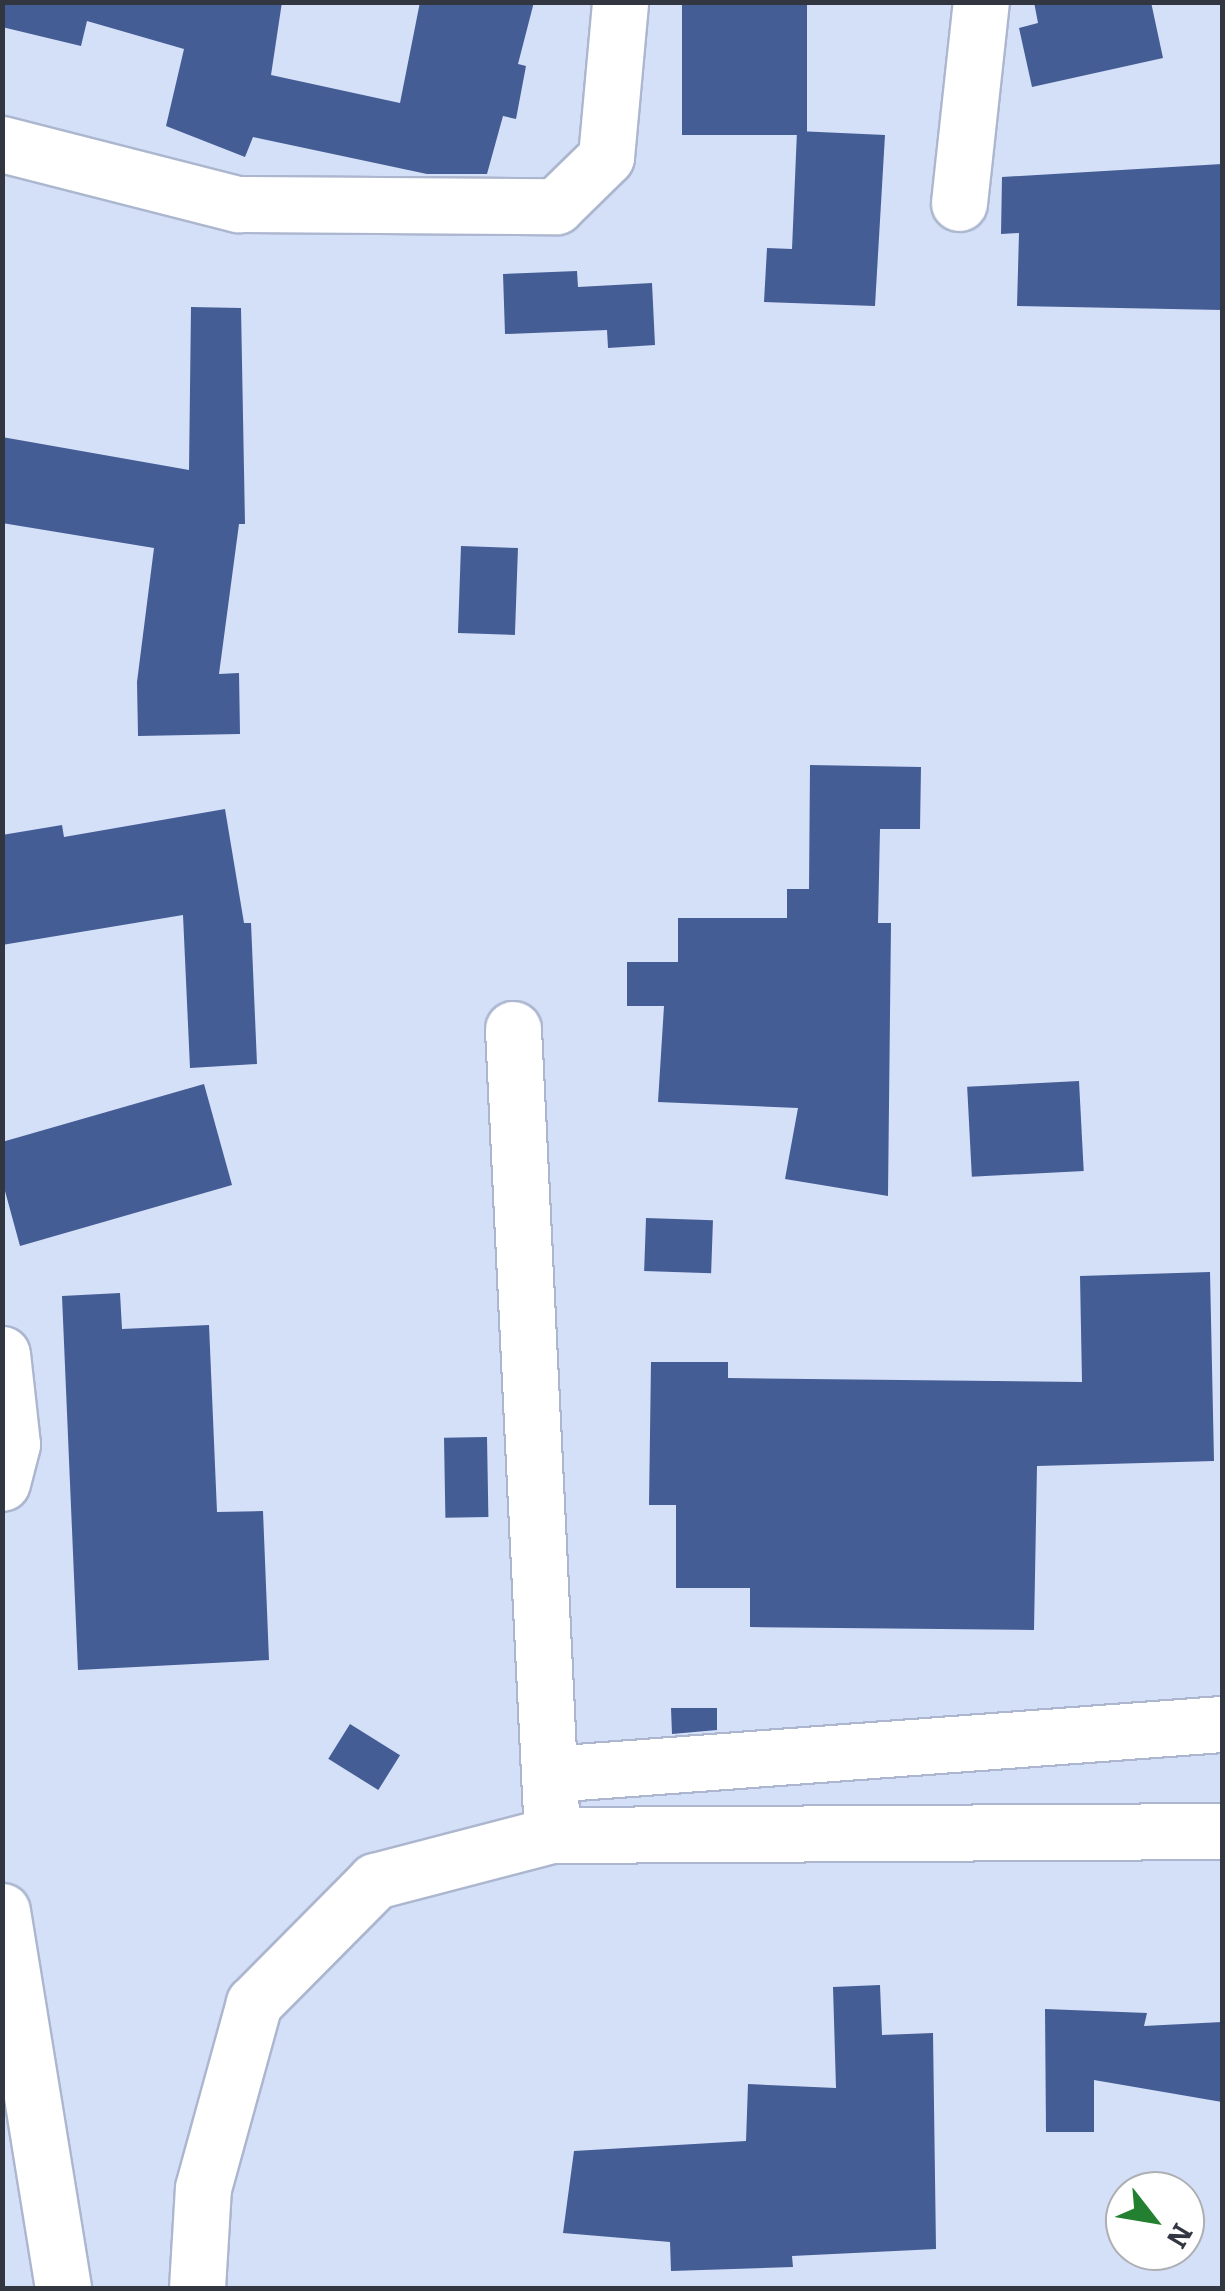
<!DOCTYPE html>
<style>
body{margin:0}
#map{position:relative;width:1225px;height:2291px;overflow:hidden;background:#d4dff8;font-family:Bitter,serif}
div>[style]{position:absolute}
.building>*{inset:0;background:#455d95;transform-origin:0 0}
.roads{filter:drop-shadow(2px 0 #acb7cf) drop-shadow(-2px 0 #acb7cf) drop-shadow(0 2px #acb7cf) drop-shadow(0 -2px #acb7cf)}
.minor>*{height:55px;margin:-27.5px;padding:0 27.5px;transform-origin:27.5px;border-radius:27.5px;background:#fff}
span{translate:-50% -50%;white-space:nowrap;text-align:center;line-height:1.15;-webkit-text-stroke:10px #fff;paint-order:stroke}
.frame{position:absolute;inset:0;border:5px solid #323640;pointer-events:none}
.north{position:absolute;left:1105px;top:2171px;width:100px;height:100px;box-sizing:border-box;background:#fff;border:2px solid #adafb3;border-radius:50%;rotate:121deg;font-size:28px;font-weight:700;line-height:40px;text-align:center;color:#323640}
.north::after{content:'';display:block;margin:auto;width:35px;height:45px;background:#248031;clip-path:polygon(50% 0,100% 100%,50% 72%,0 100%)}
</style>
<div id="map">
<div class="building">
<div style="clip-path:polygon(2px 2px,282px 2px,271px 75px,400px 103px,420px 2px,534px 2px,518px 64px,526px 66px,516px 119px,503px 116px,487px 174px,427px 174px,253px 137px,245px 157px,166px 126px,184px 49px,87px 21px,81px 46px,2px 27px)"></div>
<div style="left:682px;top:2px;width:125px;height:133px"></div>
<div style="clip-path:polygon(1034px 2px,1151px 2px,1163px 58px,1032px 87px,1019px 28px,1038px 23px)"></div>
<div style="clip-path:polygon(797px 131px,885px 135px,875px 306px,764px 302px,767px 248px,792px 249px)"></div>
<div style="clip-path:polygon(1222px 164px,1222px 310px,1017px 306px,1019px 233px,1001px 234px,1002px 177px)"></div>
<div style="clip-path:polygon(577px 271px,578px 287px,652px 283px,655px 345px,608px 348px,607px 330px,505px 334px,503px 274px)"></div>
<div style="clip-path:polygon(191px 307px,241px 308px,245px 524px,239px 524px,219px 674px,239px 673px,240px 734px,138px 736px,137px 682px,154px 548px,2px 523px,2px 437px,189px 470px)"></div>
<div style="left:461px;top:546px;width:57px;height:87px;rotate:2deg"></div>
<div style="clip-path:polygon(810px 765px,921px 767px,920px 829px,880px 829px,878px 923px,891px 923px,888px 1196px,785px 1179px,798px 1108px,658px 1102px,664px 1006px,627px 1006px,627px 962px,678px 962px,678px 918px,787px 918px,787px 889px,809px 889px)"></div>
<div style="clip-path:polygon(225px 809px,244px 923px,251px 923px,257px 1064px,190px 1068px,183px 915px,2px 945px,2px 835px,62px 825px,64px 837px)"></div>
<div style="left:1079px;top:1081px;width:90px;height:112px;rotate:87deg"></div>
<div style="clip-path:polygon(204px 1084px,232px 1185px,20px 1246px,2px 1180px,2px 1142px)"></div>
<div style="left:646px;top:1218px;width:67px;height:53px;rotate:2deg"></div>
<div style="clip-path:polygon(1210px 1272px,1214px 1461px,1037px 1466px,1034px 1630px,750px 1627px,750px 1588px,676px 1588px,676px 1505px,649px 1505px,651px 1362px,728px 1362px,728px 1378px,1082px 1382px,1080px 1276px)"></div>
<div style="clip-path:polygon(120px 1293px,122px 1329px,209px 1325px,217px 1512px,263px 1511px,269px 1660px,78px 1670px,62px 1296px)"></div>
<div style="left:487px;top:1437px;width:80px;height:43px;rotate:89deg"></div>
<div style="clip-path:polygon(671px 1708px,717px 1708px,717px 1730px,672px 1734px)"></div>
<div style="left:350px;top:1724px;width:59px;height:41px;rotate:32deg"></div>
<div style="clip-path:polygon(880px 1985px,882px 2035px,933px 2033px,936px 2249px,792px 2256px,793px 2267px,671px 2271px,670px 2242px,563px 2233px,574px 2151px,746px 2141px,748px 2084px,836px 2088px,833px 1987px)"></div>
<div style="clip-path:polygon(1045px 2009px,1147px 2013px,1144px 2026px,1222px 2022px,1222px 2102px,1094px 2080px,1094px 2132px,1046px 2132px)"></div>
</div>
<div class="roads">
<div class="minor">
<div style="left:2px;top:144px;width:244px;rotate:14.3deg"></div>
<div style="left:238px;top:204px;width:318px;rotate:0.4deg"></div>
<div style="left:556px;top:206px;width:70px;rotate:-44.4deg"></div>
<div style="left:606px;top:157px;width:156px;rotate:-84.8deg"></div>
<div style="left:959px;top:203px;width:202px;rotate:-83.8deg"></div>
<div style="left:513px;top:1029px;width:807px;rotate:87.23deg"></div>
<div style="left:2px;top:1354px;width:91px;rotate:83.7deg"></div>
<div style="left:12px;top:1444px;width:40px;rotate:104.4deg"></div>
<div style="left:550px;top:1774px;width:674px;rotate:-4.26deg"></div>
<div style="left:2px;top:1911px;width:382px;rotate:80.8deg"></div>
<div style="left:197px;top:2288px;width:100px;rotate:-86.6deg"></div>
<div style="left:203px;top:2188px;width:192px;rotate:-74.6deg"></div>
<div style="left:254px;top:2003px;width:172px;rotate:-45.2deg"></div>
<div style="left:375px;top:1881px;width:183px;rotate:-14.6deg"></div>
<div style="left:552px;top:1835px;width:670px;rotate:-0.34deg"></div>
</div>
</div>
<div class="frame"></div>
<div class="north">N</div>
</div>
